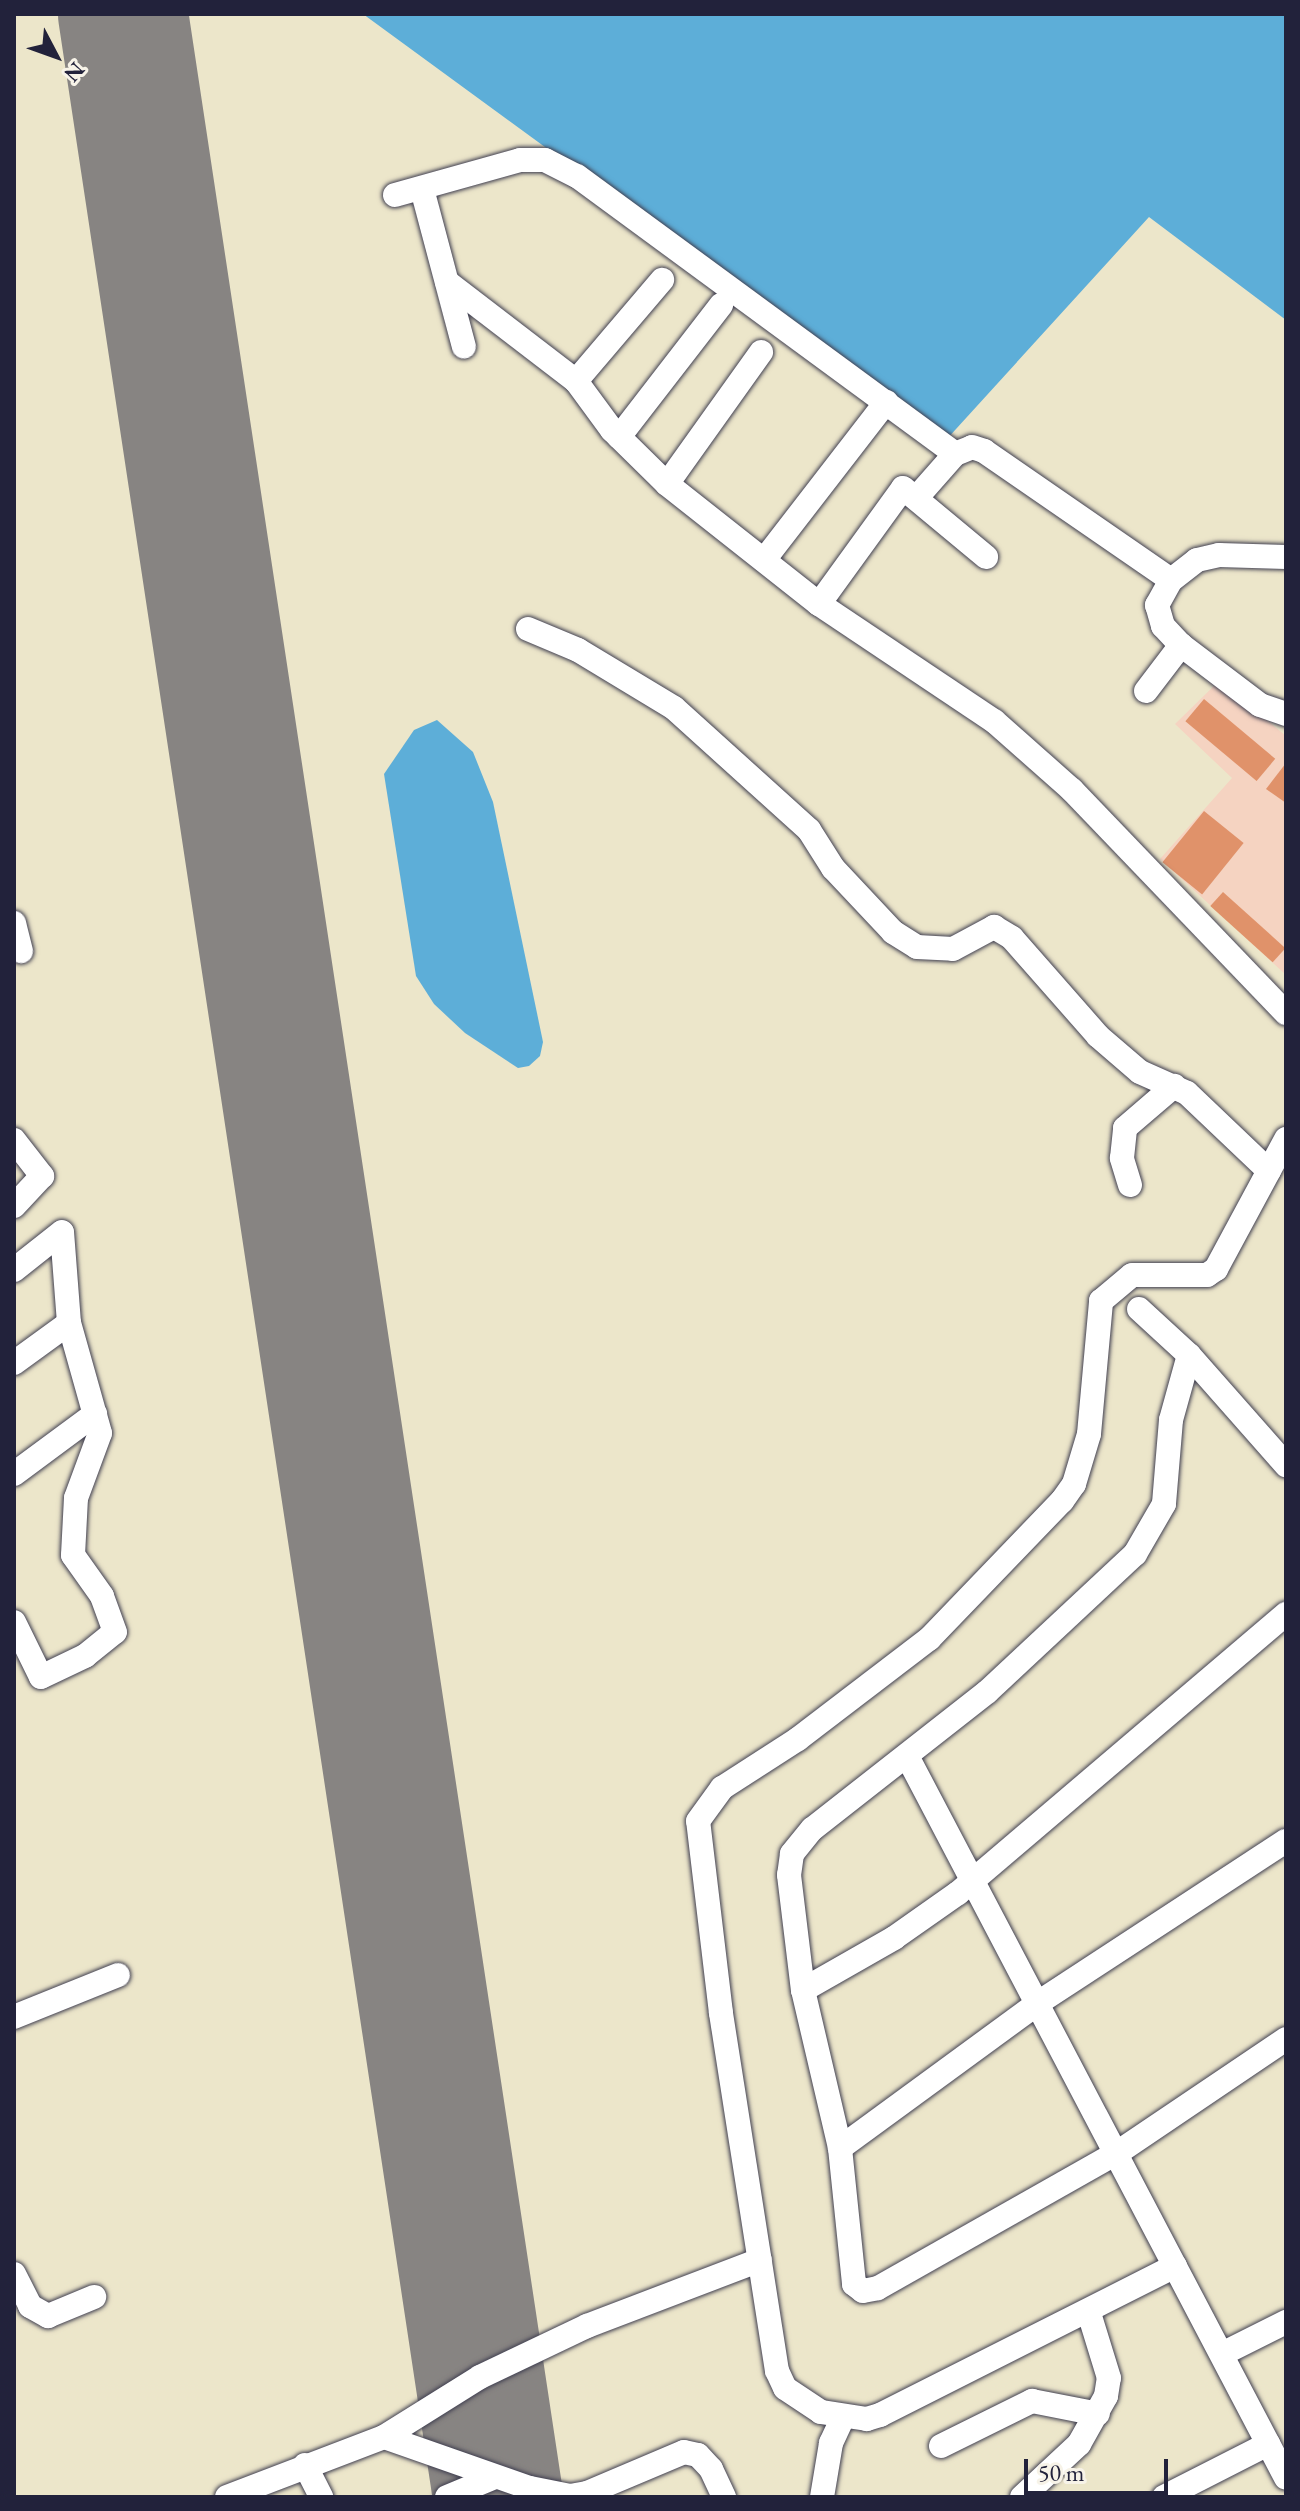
<!DOCTYPE html>
<html>
<head>
<meta charset="utf-8">
<style>
  body { margin:0 }
  #map { position:relative; width:1300px; height:2511px; overflow:hidden; background:#ece6ca; font-family:"EB Garamond",serif }
  div>[style] { position:absolute }
  .built>* { inset:0; background:#f5d3c1 }
  .water>* { inset:0; background:#5daed8 }
  .taxiway>* { height:52px; margin:-26px; padding:0 26px; transform-origin:26px; border-radius:26px; background:#878482 }
  .runway>* { height:130px; margin:-65px; padding:0 65px; transform-origin:65px; border-radius:65px; background:#878482 }
  .building>* { inset:0; background:#e0926a; transform-origin:0 0 }
  .roads { filter:drop-shadow(0 0 2px #403f50) drop-shadow(0 0 2px #403f50) }
  .minor>* { height:24px; margin:-12px; padding:0 12px; transform-origin:12px; border-radius:12px; background:#fff }
  span { translate:-50% -50%; white-space:nowrap; text-align:center; line-height:1.15; -webkit-text-stroke:8px #f7f3e8; paint-order:stroke }
  .frame { position:absolute; inset:0; border:16px solid #22223b; pointer-events:none }
  .north { position:absolute; left:16px; top:16px; width:80px; height:80px; -webkit-text-stroke:6px #f7f3e8; paint-order:stroke; rotate:131deg; font-size:22px; font-weight:700; line-height:32px; text-align:center; color:#22223b }
  .north::after { content:''; display:block; margin:auto; width:28px; height:36px; background:#22223b; clip-path:polygon(50% 0,100% 100%,50% 72%,0 100%) }
  .scale { position:absolute; left:1024px; top:2459px; width:144px; height:36px; box-sizing:border-box; border:4px solid #22223b; border-top:0; padding-left:10px; font-size:24px; line-height:28px; white-space:nowrap; color:#22223b; -webkit-text-stroke:6px #f7f3e8; paint-order:stroke }
</style>
</head>
<body>
<div id="map">
  <div class="built">
    <i style="clip-path:polygon(1219px 681px,1286px 736px,1286px 975px,1160px 859px,1232px 778px,1175px 724px)"></i>
  </div>
  <div class="water">
    <i style="clip-path:polygon(363px 14px,1286px 14px,1286px 320px,1149px 217px,946px 440px)"></i>
    <i style="clip-path:polygon(437px 720px,473px 752px,493px 802px,543px 1042px,540px 1056px,529px 1066px,518px 1068px,465px 1033px,434px 1004px,416px 976px,384px 774px,414px 730px)"></i>
  </div>
  <div class="taxiway">
    <i style="left:221px;top:664px;width:28px;rotate:19deg"></i>
    <i style="left:247px;top:673px;width:19px;rotate:65deg"></i>
    <i style="left:255px;top:690px;width:65px;rotate:108.7deg"></i>
    <i style="left:234px;top:752px;width:69px;rotate:-122.5deg"></i>
    <i style="left:197px;top:694px;width:16px;rotate:-76deg"></i>
    <i style="left:201px;top:678px;width:24px;rotate:-35deg"></i>
  </div>
  <div class="runway">
    <i style="left:123px;top:14px;width:2511px;rotate:81.41deg"></i>
  </div>
  <div class="building">
    <i style="left:1204px;top:699px;width:93px;height:29px;rotate:40deg"></i>
    <i style="clip-path:polygon(1286px 763px,1286px 803px,1266px 789px)"></i>
    <i style="left:1204px;top:811px;width:51px;height:66px;rotate:39deg"></i>
    <i style="left:1223px;top:892px;width:84px;height:19px;rotate:42deg"></i>
  </div>
  <div class="roads">
    <div class="minor">
      <i style="left:422px;top:189px;width:163px;rotate:75.1deg"></i>
      <i style="left:395px;top:195px;width:130px;rotate:-15.6deg"></i>
      <i style="left:520px;top:160px;width:25px"></i>
      <i style="left:545px;top:160px;width:36px;rotate:27deg"></i>
      <i style="left:577px;top:176px;width:469px;rotate:36.3deg"></i>
      <i style="left:447px;top:282px;width:163px;rotate:37.5deg"></i>
      <i style="left:576px;top:381px;width:61px;rotate:53.7deg"></i>
      <i style="left:612px;top:430px;width:77px;rotate:44.5deg"></i>
      <i style="left:667px;top:484px;width:194px;rotate:38.3deg"></i>
      <i style="left:819px;top:604px;width:211px;rotate:33.8deg"></i>
      <i style="left:994px;top:721px;width:104px;rotate:41.5deg"></i>
      <i style="left:1072px;top:790px;width:309px;rotate:46.2deg"></i>
      <i style="left:576px;top:381px;width:133px;rotate:-49.6deg"></i>
      <i style="left:619px;top:437px;width:167px;rotate:-52.3deg"></i>
      <i style="left:667px;top:484px;width:162px;rotate:-54.5deg"></i>
      <i style="left:918px;top:496px;width:56px;rotate:-48.6deg"></i>
      <i style="left:955px;top:454px;width:18px;rotate:-22deg"></i>
      <i style="left:972px;top:447px;width:13px;rotate:18deg"></i>
      <i style="left:984px;top:451px;width:227px;rotate:34.6deg"></i>
      <i style="left:1286px;top:557px;width:67px;rotate:-178.3deg"></i>
      <i style="left:1219px;top:555px;width:23px;rotate:167deg"></i>
      <i style="left:1197px;top:560px;width:33px;rotate:142deg"></i>
      <i style="left:1171px;top:580px;width:29px;rotate:119deg"></i>
      <i style="left:1157px;top:605px;width:22px;rotate:74deg"></i>
      <i style="left:1163px;top:626px;width:26px;rotate:47deg"></i>
      <i style="left:1181px;top:645px;width:99px;rotate:37.2deg"></i>
      <i style="left:1260px;top:705px;width:28px;rotate:19deg"></i>
      <i style="left:764px;top:560px;width:200px;rotate:-52.3deg"></i>
      <i style="left:819px;top:604px;width:143px;rotate:-54.1deg"></i>
      <i style="left:903px;top:488px;width:108px;rotate:39.7deg"></i>
      <i style="left:528px;top:629px;width:54px;rotate:22.8deg"></i>
      <i style="left:578px;top:650px;width:112px;rotate:31.1deg"></i>
      <i style="left:674px;top:708px;width:182px;rotate:42.1deg"></i>
      <i style="left:809px;top:830px;width:45px;rotate:57.7deg"></i>
      <i style="left:833px;top:868px;width:88px;rotate:46.8deg"></i>
      <i style="left:893px;top:932px;width:28px;rotate:32deg"></i>
      <i style="left:917px;top:947px;width:36px;rotate:3deg"></i>
      <i style="left:953px;top:949px;width:47px;rotate:-28.2deg"></i>
      <i style="left:994px;top:927px;width:21px;rotate:31deg"></i>
      <i style="left:1012px;top:938px;width:130px;rotate:48.7deg"></i>
      <i style="left:1098px;top:1036px;width:55px;rotate:40.6deg"></i>
      <i style="left:1140px;top:1072px;width:51px;rotate:24.1deg"></i>
      <i style="left:1187px;top:1093px;width:113px;rotate:43.6deg"></i>
      <i style="left:1146px;top:691px;width:58px;rotate:-52.7deg"></i>
      <i style="left:14px;top:923px;width:29px;rotate:76deg"></i>
      <i style="left:14px;top:1140px;width:46px;rotate:52.1deg"></i>
      <i style="left:42px;top:1176px;width:41px;rotate:133deg"></i>
      <i style="left:1130px;top:1185px;width:28px;rotate:-107deg"></i>
      <i style="left:1122px;top:1158px;width:30px;rotate:-84deg"></i>
      <i style="left:1125px;top:1128px;width:65px;rotate:-40.6deg"></i>
      <i style="left:14px;top:1270px;width:61px;rotate:-38.4deg"></i>
      <i style="left:1139px;top:1309px;width:68px;rotate:42.6deg"></i>
      <i style="left:1189px;top:1355px;width:147px;rotate:48.6deg"></i>
      <i style="left:1189px;top:1355px;width:67px;rotate:105.5deg"></i>
      <i style="left:1171px;top:1420px;width:84px;rotate:94.8deg"></i>
      <i style="left:1164px;top:1504px;width:58px;rotate:120.1deg"></i>
      <i style="left:1135px;top:1554px;width:202px;rotate:137deg"></i>
      <i style="left:987px;top:1692px;width:222px;rotate:141.9deg"></i>
      <i style="left:812px;top:1829px;width:32px;rotate:129deg"></i>
      <i style="left:792px;top:1854px;width:21px;rotate:98deg"></i>
      <i style="left:789px;top:1875px;width:116px;rotate:83.1deg"></i>
      <i style="left:803px;top:1990px;width:162px;rotate:76.8deg"></i>
      <i style="left:840px;top:2148px;width:137px;rotate:84.1deg"></i>
      <i style="left:854px;top:2284px;width:11px;rotate:38deg"></i>
      <i style="left:863px;top:2291px;width:15px;rotate:-11deg"></i>
      <i style="left:878px;top:2288px;width:274px;rotate:-29.5deg"></i>
      <i style="left:1117px;top:2153px;width:204px;rotate:-34deg"></i>
      <i style="left:14px;top:1363px;width:68px;rotate:-36deg"></i>
      <i style="left:14px;top:1474px;width:101px;rotate:-36.5deg"></i>
      <i style="left:14px;top:1622px;width:61px;rotate:63.9deg"></i>
      <i style="left:41px;top:1677px;width:49px;rotate:-25.5deg"></i>
      <i style="left:85px;top:1656px;width:38px;rotate:-39deg"></i>
      <i style="left:115px;top:1632px;width:38px;rotate:-110deg"></i>
      <i style="left:102px;top:1596px;width:50px;rotate:-125.3deg"></i>
      <i style="left:73px;top:1555px;width:57px;rotate:-87deg"></i>
      <i style="left:76px;top:1498px;width:69px;rotate:-69.7deg"></i>
      <i style="left:100px;top:1433px;width:114px;rotate:-105.7deg"></i>
      <i style="left:69px;top:1323px;width:91px;rotate:-94.4deg"></i>
      <i style="left:907px;top:1756px;width:815px;rotate:62.3deg"></i>
      <i style="left:803px;top:1990px;width:105px;rotate:-29.7deg"></i>
      <i style="left:894px;top:1938px;width:78px;rotate:-35.1deg"></i>
      <i style="left:958px;top:1893px;width:431px;rotate:-40.4deg"></i>
      <i style="left:14px;top:2017px;width:112px;rotate:-22deg"></i>
      <i style="left:840px;top:2148px;width:245px;rotate:-36.2deg"></i>
      <i style="left:1038px;top:2003px;width:296px;rotate:-33.2deg"></i>
      <i style="left:1175px;top:2266px;width:330px;rotate:153.2deg"></i>
      <i style="left:880px;top:2415px;width:14px;rotate:163deg"></i>
      <i style="left:867px;top:2419px;width:47px;rotate:-171.3deg"></i>
      <i style="left:821px;top:2412px;width:43px;rotate:-146.3deg"></i>
      <i style="left:785px;top:2388px;width:19px;rotate:-115deg"></i>
      <i style="left:777px;top:2371px;width:362px;rotate:-98.9deg"></i>
      <i style="left:721px;top:2013px;width:193px;rotate:-96.8deg"></i>
      <i style="left:698px;top:1821px;width:41px;rotate:-54deg"></i>
      <i style="left:722px;top:1788px;width:90px;rotate:-32.8deg"></i>
      <i style="left:798px;top:1739px;width:165px;rotate:-37.4deg"></i>
      <i style="left:929px;top:1639px;width:192px;rotate:-46.1deg"></i>
      <i style="left:1062px;top:1501px;width:21px;rotate:-55deg"></i>
      <i style="left:1074px;top:1484px;width:52px;rotate:-73.3deg"></i>
      <i style="left:1089px;top:1434px;width:134px;rotate:-84.8deg"></i>
      <i style="left:1101px;top:1301px;width:40px;rotate:-40deg"></i>
      <i style="left:1132px;top:1275px;width:75px"></i>
      <i style="left:1207px;top:1275px;width:11px;rotate:-34deg"></i>
      <i style="left:1216px;top:1269px;width:148px;rotate:-61.7deg"></i>
      <i style="left:14px;top:2274px;width:36px;rotate:63deg"></i>
      <i style="left:30px;top:2306px;width:21px;rotate:29deg"></i>
      <i style="left:48px;top:2316px;width:50px;rotate:-22.4deg"></i>
      <i style="left:1222px;top:2354px;width:72px;rotate:-26.6deg"></i>
      <i style="left:384px;top:2437px;width:155px;rotate:19.3deg"></i>
      <i style="left:530px;top:2488px;width:41px;rotate:11.3deg"></i>
      <i style="left:570px;top:2496px;width:17px;rotate:-10deg"></i>
      <i style="left:587px;top:2493px;width:105px;rotate:-22.9deg"></i>
      <i style="left:684px;top:2452px;width:14px;rotate:12deg"></i>
      <i style="left:698px;top:2455px;width:19px;rotate:47deg"></i>
      <i style="left:711px;top:2469px;width:31px;rotate:65deg"></i>
      <i style="left:941px;top:2446px;width:102px;rotate:-26.3deg"></i>
      <i style="left:1032px;top:2401px;width:67px;rotate:11.1deg"></i>
      <i style="left:305px;top:2465px;width:36px;rotate:63deg"></i>
      <i style="left:227px;top:2497px;width:168px;rotate:-20.9deg"></i>
      <i style="left:384px;top:2437px;width:113px;rotate:-32deg"></i>
      <i style="left:480px;top:2377px;width:119px;rotate:-25.5deg"></i>
      <i style="left:587px;top:2326px;width:185px;rotate:-20.9deg"></i>
      <i style="left:447px;top:2497px;width:52px;rotate:-22.6deg"></i>
      <i style="left:822px;top:2497px;width:55px;rotate:-80.5deg"></i>
      <i style="left:831px;top:2443px;width:29px;rotate:-65deg"></i>
      <i style="left:1022px;top:2497px;width:78px;rotate:-42.9deg"></i>
      <i style="left:1079px;top:2444px;width:55px;rotate:-60.6deg"></i>
      <i style="left:1106px;top:2396px;width:18px;rotate:-81deg"></i>
      <i style="left:1109px;top:2378px;width:68px;rotate:-107.1deg"></i>
      <i style="left:1164px;top:2497px;width:117px;rotate:-27deg"></i>
    </div>
  </div>
  <div class="frame"></div>
  <div class="north">N</div>
  <div class="scale">50 m</div>
</div>
</body>
</html>
